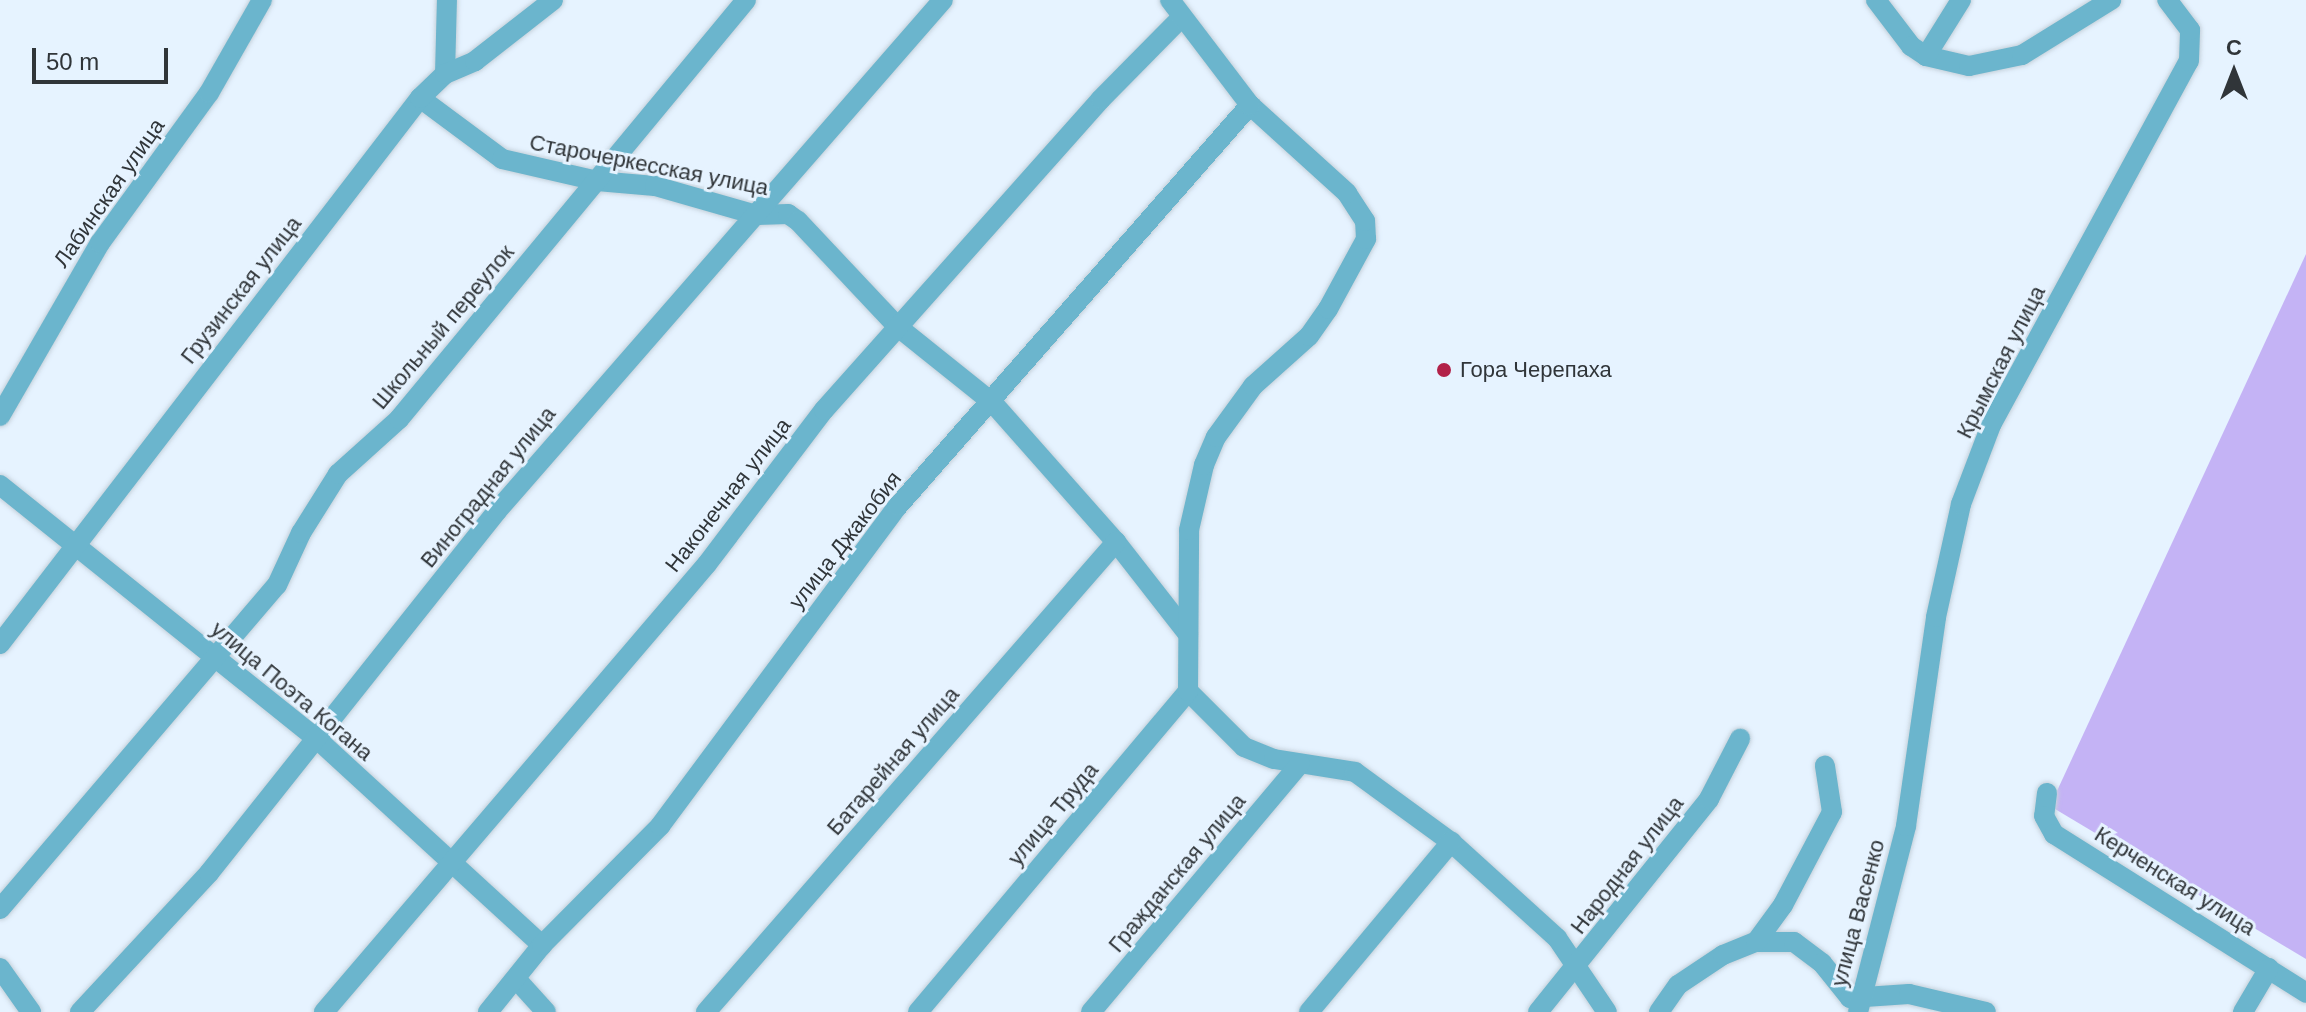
<!DOCTYPE html>
<html>
<head>
<meta charset="utf-8">
<style>
  body { margin:0 }
  #map { position:relative; width:2306px; height:1012px; overflow:hidden; background:#e6f3ff; font-family:Arial,sans-serif }
  div>[style] { position:absolute }
  .green>* { inset:0; background:#c4b3f5 }
  .roads { filter:drop-shadow(0 0 2px #c5d1db) drop-shadow(0 0 2px #c5d1db) }
  .minor>* { height:20px; margin:-10px; padding:0 10px; transform-origin:10px; border-radius:10px; background:#6bb5cd }
  .dots>* { width:22px; height:22px; translate:-50% -50%; box-sizing:border-box; border:4px solid #e6f3ff; border-radius:50% }
  span { translate:-50% -50%; white-space:nowrap; text-align:center; line-height:1.15; -webkit-text-stroke:6px #e6f3ff; paint-order:stroke }
  .street-label { font-size:22px; color:#303539 }
  .poi-label { font-size:22px; color:#303539 }
  .left { translate:0 -50%; text-align:left }
  .north { position:absolute; left:2194px; top:32px; width:80px; height:80px; -webkit-text-stroke:6px #e6f3ff; paint-order:stroke; rotate:0deg; font-size:22px; font-weight:700; line-height:32px; text-align:center; color:#303539 }
  .north::after { content:''; display:block; margin:auto; width:28px; height:36px; background:#303539; clip-path:polygon(50% 0,100% 100%,50% 72%,0 100%) }
  .scale { position:absolute; left:32px; top:48px; width:136px; height:36px; box-sizing:border-box; border:4px solid #303539; border-top:0; padding-left:10px; font-size:24px; line-height:28px; white-space:nowrap; color:#303539; -webkit-text-stroke:6px #e6f3ff; paint-order:stroke }
</style>
</head>
<body>
<div id="map">
  <div class="green">
    <i style="clip-path:polygon(2306px 254px,2306px 959px,2050px 806px)"></i>
  </div>
  <div class="roads">
    <div class="minor">
      <i style="left:1876px;top:0;width:58px;rotate:52.7deg"></i>
      <i style="left:1911px;top:46px;width:18px;rotate:34deg"></i>
      <i style="left:1926px;top:56px;width:44px;rotate:13.1deg"></i>
      <i style="left:1969px;top:66px;width:54px;rotate:-11.7deg"></i>
      <i style="left:2022px;top:55px;width:105px;rotate:-31.7deg"></i>
      <i style="left:1926px;top:56px;width:66px;rotate:-58deg"></i>
      <i style="left:445px;top:74px;width:74px;rotate:-88.5deg"></i>
      <i style="left:420px;top:98px;width:102px;rotate:36.6deg"></i>
      <i style="left:502px;top:159px;width:98px;rotate:13deg"></i>
      <i style="left:597px;top:181px;width:58px;rotate:4.9deg"></i>
      <i style="left:655px;top:186px;width:106px;rotate:15.9deg"></i>
      <i style="left:757px;top:215px;width:31px;rotate:-2deg"></i>
      <i style="left:788px;top:214px;width:12px;rotate:35deg"></i>
      <i style="left:798px;top:221px;width:146px;rotate:46.7deg"></i>
      <i style="left:898px;top:327px;width:122px;rotate:38.7deg"></i>
      <i style="left:993px;top:403px;width:186px;rotate:48.5deg"></i>
      <i style="left:1116px;top:542px;width:117px;rotate:52deg"></i>
      <i style="left:0;top:416px;width:200px;rotate:-60deg"></i>
      <i style="left:100px;top:243px;width:185px;rotate:-54deg"></i>
      <i style="left:209px;top:93px;width:107px;rotate:-60.3deg"></i>
      <i style="left:0;top:485px;width:408px;rotate:38.7deg"></i>
      <i style="left:318px;top:740px;width:304px;rotate:42.5deg"></i>
      <i style="left:0;top:644px;width:689px;rotate:-52.43deg"></i>
      <i style="left:420px;top:98px;width:35px;rotate:-44deg"></i>
      <i style="left:445px;top:74px;width:33px;rotate:-23deg"></i>
      <i style="left:475px;top:61px;width:99px;rotate:-38deg"></i>
      <i style="left:1188px;top:691px;width:79px;rotate:45deg"></i>
      <i style="left:1244px;top:747px;width:32px;rotate:22deg"></i>
      <i style="left:1274px;top:759px;width:82px;rotate:9.1deg"></i>
      <i style="left:1355px;top:772px;width:119px;rotate:36.1deg"></i>
      <i style="left:1451px;top:842px;width:143px;rotate:42.2deg"></i>
      <i style="left:1557px;top:938px;width:89px;rotate:56deg"></i>
      <i style="left:2047px;top:793px;width:23px;rotate:97deg"></i>
      <i style="left:2044px;top:816px;width:21px;rotate:61deg"></i>
      <i style="left:2054px;top:834px;width:298px;rotate:32.2deg"></i>
      <i style="left:0;top:909px;width:426px;rotate:-49.5deg"></i>
      <i style="left:277px;top:585px;width:57px;rotate:-65.2deg"></i>
      <i style="left:301px;top:533px;width:70px;rotate:-57.9deg"></i>
      <i style="left:338px;top:474px;width:82px;rotate:-42deg"></i>
      <i style="left:399px;top:419px;width:544px;rotate:-50.37deg"></i>
      <i style="left:1756px;top:942px;width:38px"></i>
      <i style="left:1794px;top:942px;width:35px;rotate:37deg"></i>
      <i style="left:1822px;top:963px;width:45px;rotate:51.3deg"></i>
      <i style="left:1850px;top:998px;width:59px;rotate:-3.9deg"></i>
      <i style="left:1909px;top:994px;width:79px;rotate:13.2deg"></i>
      <i style="left:0;top:968px;width:54px;rotate:54.8deg"></i>
      <i style="left:517px;top:980px;width:43px;rotate:47.8deg"></i>
      <i style="left:80px;top:1012px;width:190px;rotate:-47.1deg"></i>
      <i style="left:209px;top:873px;width:463px;rotate:-51.5deg"></i>
      <i style="left:497px;top:511px;width:678px;rotate:-48.89deg"></i>
      <i style="left:324px;top:1012px;width:589px;rotate:-49.47deg"></i>
      <i style="left:707px;top:564px;width:193px;rotate:-52.8deg"></i>
      <i style="left:824px;top:410px;width:416px;rotate:-48.3deg"></i>
      <i style="left:1101px;top:99px;width:114px;rotate:-45.4deg"></i>
      <i style="left:488px;top:1012px;width:86px;rotate:-51.1deg"></i>
      <i style="left:542px;top:945px;width:168px;rotate:-45.2deg"></i>
      <i style="left:660px;top:826px;width:399px;rotate:-53.4deg"></i>
      <i style="left:898px;top:506px;width:534px;rotate:-48.72deg"></i>
      <i style="left:706px;top:1012px;width:624px;rotate:-48.9deg"></i>
      <i style="left:918px;top:1012px;width:419px;rotate:-49.9deg"></i>
      <i style="left:1188px;top:691px;width:161px;rotate:-89.6deg"></i>
      <i style="left:1189px;top:530px;width:67px;rotate:-77deg"></i>
      <i style="left:1204px;top:465px;width:30px;rotate:-67deg"></i>
      <i style="left:1216px;top:437px;width:63px;rotate:-54deg"></i>
      <i style="left:1253px;top:386px;width:75px;rotate:-41.8deg"></i>
      <i style="left:1309px;top:336px;width:33px;rotate:-55deg"></i>
      <i style="left:1328px;top:309px;width:80px;rotate:-61.5deg"></i>
      <i style="left:1366px;top:239px;width:18px;rotate:-93deg"></i>
      <i style="left:1365px;top:221px;width:33px;rotate:-123deg"></i>
      <i style="left:1347px;top:193px;width:131px;rotate:-137.8deg"></i>
      <i style="left:1250px;top:105px;width:132px;rotate:-127.3deg"></i>
      <i style="left:1091px;top:1012px;width:324px;rotate:-49.9deg"></i>
      <i style="left:1309px;top:1012px;width:222px;rotate:-50.1deg"></i>
      <i style="left:1538px;top:1012px;width:273px;rotate:-51.2deg"></i>
      <i style="left:1709px;top:799px;width:68px;rotate:-62.7deg"></i>
      <i style="left:1659px;top:1012px;width:33px;rotate:-55deg"></i>
      <i style="left:1678px;top:985px;width:54px;rotate:-33.7deg"></i>
      <i style="left:1723px;top:955px;width:35px;rotate:-22deg"></i>
      <i style="left:1756px;top:942px;width:46px;rotate:-53.9deg"></i>
      <i style="left:1783px;top:905px;width:105px;rotate:-62.2deg"></i>
      <i style="left:1832px;top:812px;width:47px;rotate:-98.7deg"></i>
      <i style="left:1858px;top:1012px;width:192px;rotate:-75.5deg"></i>
      <i style="left:1906px;top:826px;width:211px;rotate:-81.8deg"></i>
      <i style="left:1936px;top:617px;width:116px;rotate:-77.5deg"></i>
      <i style="left:1961px;top:504px;width:85px;rotate:-69.2deg"></i>
      <i style="left:1991px;top:425px;width:414px;rotate:-61.5deg"></i>
      <i style="left:2189px;top:61px;width:31px;rotate:-88deg"></i>
      <i style="left:2190px;top:30px;width:38px;rotate:-127deg"></i>
      <i style="left:2243px;top:1012px;width:51px;rotate:-59.4deg"></i>
    </div>
  </div>
  <div class="dots">
    <i style="left:1444px;top:370px;background:#b22149"></i>
  </div>
  <div class="street-label">
    <span style="left:649px;top:165px;rotate:11deg">Старочеркесская улица</span>
    <span style="left:109px;top:193px;rotate:-55deg">Лабинская улица</span>
    <span style="left:241px;top:290px;rotate:-52deg">Грузинская улица</span>
    <span style="left:443px;top:327px;rotate:-50deg">Школьный переулок</span>
    <span style="left:2001px;top:362px;rotate:-63deg">Крымская улица</span>
    <span style="left:488px;top:487px;rotate:-51deg">Виноградная улица</span>
    <span style="left:728px;top:495px;rotate:-52deg">Наконечная улица</span>
    <span style="left:845px;top:540px;rotate:-52deg">улица Джакобия</span>
    <span style="left:292px;top:691px;rotate:40deg">улица Поэта Когана</span>
    <span style="left:893px;top:761px;rotate:-49deg">Батарейная улица</span>
    <span style="left:1053px;top:814px;rotate:-50deg">улица Труда</span>
    <span style="left:1627px;top:865px;rotate:-52deg">Народная улица</span>
    <span style="left:1177px;top:873px;rotate:-50deg">Гражданская улица</span>
    <span style="left:2175px;top:881px;rotate:32deg">Керченская улица</span>
    <span style="left:1858px;top:913px;rotate:-75deg">улица Васенко</span>
  </div>
  <div class="poi-label">
    <span class="left" style="left:1460px;top:370px">Гора Черепаха</span>
  </div>
  <div class="north">С</div>
  <div class="scale">50 m</div>
</div>
</body>
</html>
